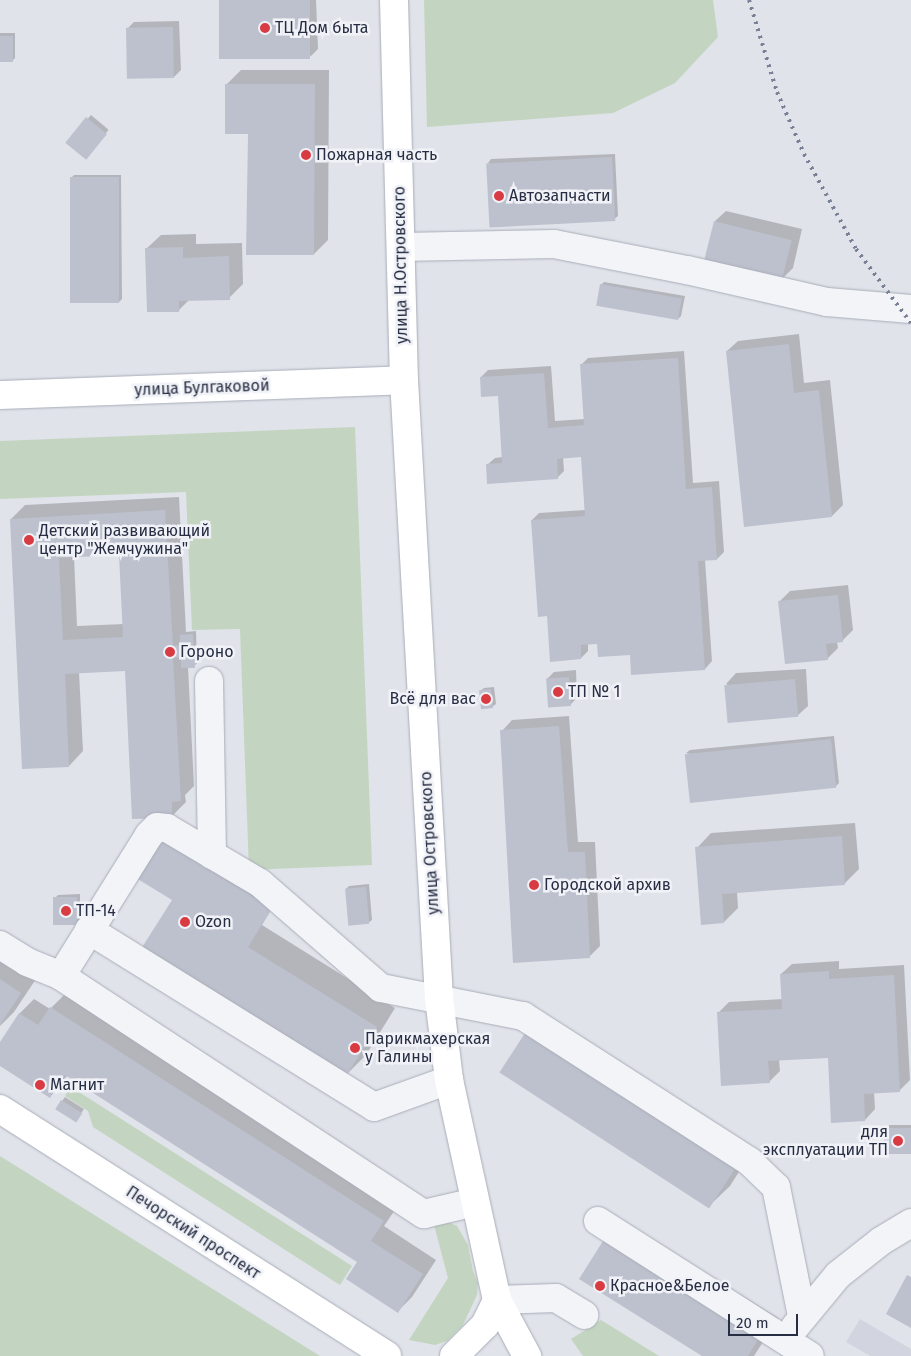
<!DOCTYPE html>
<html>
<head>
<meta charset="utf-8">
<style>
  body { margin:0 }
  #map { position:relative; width:911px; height:1356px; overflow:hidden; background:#e0e3ea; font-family:"Fira Sans",sans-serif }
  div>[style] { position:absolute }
  .built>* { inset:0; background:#d2d5df }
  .green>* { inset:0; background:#c3d5c0 }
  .shadow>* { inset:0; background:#0003; transform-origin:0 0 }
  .building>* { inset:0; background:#bdc1cd; transform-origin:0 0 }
  .roads { filter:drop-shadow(0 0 1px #a8adb8) drop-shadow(0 0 1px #a8adb8) }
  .minor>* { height:28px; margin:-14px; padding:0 14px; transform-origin:14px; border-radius:14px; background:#f3f4f8 }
  .major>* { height:28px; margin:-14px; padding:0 14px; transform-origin:14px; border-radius:14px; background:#fff }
  .rail>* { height:4px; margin-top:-2px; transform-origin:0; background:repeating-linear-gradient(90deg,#788095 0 2.5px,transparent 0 7.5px) }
  .dots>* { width:14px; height:14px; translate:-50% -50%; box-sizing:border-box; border:2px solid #f0f2f7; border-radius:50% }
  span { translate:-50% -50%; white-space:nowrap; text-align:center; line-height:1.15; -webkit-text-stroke:5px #f0f2f7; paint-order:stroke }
  .poi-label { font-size:16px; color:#272e43 }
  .left { translate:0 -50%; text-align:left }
  .right { translate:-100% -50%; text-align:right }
  .street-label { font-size:16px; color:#272e43 }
  .scale { position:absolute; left:728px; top:1314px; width:70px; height:22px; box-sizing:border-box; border:2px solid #272e43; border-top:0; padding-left:6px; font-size:15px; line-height:18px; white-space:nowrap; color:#272e43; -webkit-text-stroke:4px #f0f2f7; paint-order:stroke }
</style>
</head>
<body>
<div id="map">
  <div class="built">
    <i style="clip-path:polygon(860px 1319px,911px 1349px,911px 1356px,870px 1356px,846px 1342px)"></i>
  </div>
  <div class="green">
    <i style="clip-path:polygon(424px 0,713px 0,718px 37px,675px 83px,613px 113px,427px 127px)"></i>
    <i style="clip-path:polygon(355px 427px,372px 865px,249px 870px,240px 629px,192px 630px,186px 492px,0 499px,0 441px)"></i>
    <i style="clip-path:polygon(71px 1087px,352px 1266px,340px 1285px,93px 1127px,88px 1111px,65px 1096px)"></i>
    <i style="clip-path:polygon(0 1156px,320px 1356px,0 1356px)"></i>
    <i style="clip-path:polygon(433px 1221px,448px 1222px,457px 1226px,468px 1245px,473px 1271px,478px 1283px,477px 1295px,463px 1325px,447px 1341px,435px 1345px,409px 1340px,448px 1278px)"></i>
    <i style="clip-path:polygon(601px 1320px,659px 1356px,583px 1356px,571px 1339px)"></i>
  </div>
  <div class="shadow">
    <i style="clip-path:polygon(221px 0,316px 0,318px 49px,311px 56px)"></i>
    <i style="clip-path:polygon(179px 21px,181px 70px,174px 77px,127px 29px,134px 22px)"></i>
    <i style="clip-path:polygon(0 33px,15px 33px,15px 58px,12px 61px,0 61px)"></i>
    <i style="clip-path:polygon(241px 70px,329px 70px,328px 240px,314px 254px,249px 133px,227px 84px)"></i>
    <i style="left:91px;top:115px;width:23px;height:37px;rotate:40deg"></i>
    <i style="clip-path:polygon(615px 154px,618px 216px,614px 219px,488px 163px,491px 159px)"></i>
    <i style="clip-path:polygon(74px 175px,121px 175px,122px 299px,119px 302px,71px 178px)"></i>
    <i style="clip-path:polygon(726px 211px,802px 229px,793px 268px,782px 279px,715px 221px)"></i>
    <i style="clip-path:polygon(196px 234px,196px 244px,242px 243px,243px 284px,229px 298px,190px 299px,179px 310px,146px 249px,161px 235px)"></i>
    <i style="clip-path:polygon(604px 282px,685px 296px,681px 316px,678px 319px,601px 285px)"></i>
    <i style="clip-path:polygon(799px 334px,804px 383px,830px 380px,843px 505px,832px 516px,727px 351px,738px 341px)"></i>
    <i style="clip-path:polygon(684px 351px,693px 483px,719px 481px,724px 552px,717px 559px,705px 560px,712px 661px,705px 669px,631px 654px,598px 642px,588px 643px,588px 651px,581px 658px,532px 520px,539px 513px,585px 510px,582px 456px,563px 457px,564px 471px,557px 478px,487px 465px,495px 458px,503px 457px,499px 395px,481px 377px,488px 370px,551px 366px,555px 421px,585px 419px,581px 365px,588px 358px)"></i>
    <i style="clip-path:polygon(evenodd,179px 497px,186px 632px,196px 631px,197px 663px,194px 666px,188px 667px,194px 786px,185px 795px,186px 802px,172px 816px,126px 669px,79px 672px,83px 751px,69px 766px,11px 519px,25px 505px,179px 497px,120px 553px,124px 624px,77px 626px,74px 556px,120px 553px)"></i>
    <i style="clip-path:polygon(848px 585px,853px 630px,842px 641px,837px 642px,838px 648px,827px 659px,779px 602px,790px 591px)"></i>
    <i style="clip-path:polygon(806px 669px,808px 706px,797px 716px,726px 684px,736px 673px)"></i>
    <i style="clip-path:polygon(576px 670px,577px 698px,570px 705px,547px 679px,554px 672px)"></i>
    <i style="clip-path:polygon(494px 687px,496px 704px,492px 707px,480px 691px,484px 688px)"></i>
    <i style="clip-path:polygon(569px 716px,578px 842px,595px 842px,600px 946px,590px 956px,502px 731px,512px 720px)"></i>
    <i style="clip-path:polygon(834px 736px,839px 783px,835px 787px,686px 753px,690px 750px)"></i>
    <i style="clip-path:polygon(855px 823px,859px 869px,845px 883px,737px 891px,738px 908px,724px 922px,697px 848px,711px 833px)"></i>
    <i style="clip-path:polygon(161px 840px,274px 905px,262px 925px,395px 1008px,366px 1055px,346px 1075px)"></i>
    <i style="clip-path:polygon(369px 884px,372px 920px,368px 923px,346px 889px,349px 886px)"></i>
    <i style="clip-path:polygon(80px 894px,80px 920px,77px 923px,55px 898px,58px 895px)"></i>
    <i style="clip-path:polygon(0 948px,40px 973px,14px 1012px,0 1026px)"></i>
    <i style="clip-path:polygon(839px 961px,839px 969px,904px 965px,910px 1080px,899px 1091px,874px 1092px,875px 1109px,865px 1120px,829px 1056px,779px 1059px,780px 1071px,769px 1082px,718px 1013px,729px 1002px,783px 999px,781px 974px,792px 964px)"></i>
    <i style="clip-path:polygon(65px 994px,397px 1207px,384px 1226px,436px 1260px,412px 1297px,398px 1311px,359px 1262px,68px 1075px,49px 1096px,0 1065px,0 1045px,20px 1013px,34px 999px,50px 1009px)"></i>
    <i style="clip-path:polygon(545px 1014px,754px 1148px,730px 1186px,710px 1205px)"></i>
    <i style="clip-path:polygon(65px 1097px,84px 1109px,78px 1118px,56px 1109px)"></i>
    <i style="clip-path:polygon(889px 1125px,911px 1125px,911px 1153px,886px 1129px)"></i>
    <i style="clip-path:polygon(623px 1223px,778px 1318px,754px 1356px,705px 1356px,604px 1242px)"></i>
  </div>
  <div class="building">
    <i style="left:219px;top:0;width:91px;height:59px"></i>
    <i style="left:173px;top:27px;width:51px;height:47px;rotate:89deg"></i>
    <i style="left:0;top:36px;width:13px;height:26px"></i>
    <i style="clip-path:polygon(225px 84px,315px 84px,314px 255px,246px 255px,248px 134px,225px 134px)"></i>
    <i style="left:86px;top:117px;width:27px;height:33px;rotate:39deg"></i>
    <i style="left:612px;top:157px;width:64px;height:126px;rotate:87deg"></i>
    <i style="left:119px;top:177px;width:126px;height:49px;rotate:90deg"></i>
    <i style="left:714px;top:221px;width:80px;height:41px;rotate:14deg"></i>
    <i style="clip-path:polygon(183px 247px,183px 258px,229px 256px,230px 300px,179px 301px,179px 312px,147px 312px,145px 248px)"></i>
    <i style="left:600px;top:284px;width:83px;height:22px;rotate:10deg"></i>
    <i style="clip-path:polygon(789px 344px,794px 393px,819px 390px,832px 517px,744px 527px,726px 351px)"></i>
    <i style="clip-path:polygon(678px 358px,686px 489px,712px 487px,717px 560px,698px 561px,705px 670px,631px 675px,630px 655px,598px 657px,597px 644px,581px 645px,581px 659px,550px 662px,547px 616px,538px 617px,531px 520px,585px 516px,581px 457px,557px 459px,558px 479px,487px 484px,486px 464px,502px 463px,498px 396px,481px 397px,480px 377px,544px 373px,548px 428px,584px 425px,580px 364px)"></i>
    <i style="clip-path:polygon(evenodd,165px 510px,173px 646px,180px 645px,180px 635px,193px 634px,195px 668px,181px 668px,181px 657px,173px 658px,181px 801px,172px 802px,172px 818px,132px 819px,125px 671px,65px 674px,69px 767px,22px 769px,10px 519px,165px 510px,119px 555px,123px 637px,63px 640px,59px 558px,119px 555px)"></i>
    <i style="clip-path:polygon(838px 595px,843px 642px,826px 644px,828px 660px,785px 664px,778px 601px)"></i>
    <i style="left:569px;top:677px;width:29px;height:23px;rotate:86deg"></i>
    <i style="left:795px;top:679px;width:38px;height:71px;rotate:85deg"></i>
    <i style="left:491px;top:689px;width:19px;height:12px;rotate:84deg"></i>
    <i style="clip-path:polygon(559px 726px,568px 852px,585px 852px,590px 958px,513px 963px,500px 730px)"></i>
    <i style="left:831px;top:739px;width:49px;height:147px;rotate:84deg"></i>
    <i style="clip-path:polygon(842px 836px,845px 885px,722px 894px,724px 923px,701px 925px,695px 847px)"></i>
    <i style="clip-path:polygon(160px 839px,272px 908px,248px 947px,377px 1027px,346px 1076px,141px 949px,172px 900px,136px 878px)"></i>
    <i style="left:366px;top:887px;width:37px;height:21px;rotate:85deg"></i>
    <i style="left:53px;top:897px;width:24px;height:28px"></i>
    <i style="clip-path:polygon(829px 971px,829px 979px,894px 975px,900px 1092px,864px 1094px,865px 1121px,831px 1123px,828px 1058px,768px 1061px,770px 1083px,721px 1086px,717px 1012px,782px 1009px,780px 974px)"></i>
    <i style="clip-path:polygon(0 979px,21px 993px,0 1025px)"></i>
    <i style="clip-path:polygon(50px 1007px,384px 1221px,371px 1241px,423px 1274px,398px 1313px,346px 1279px,357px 1262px,65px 1075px,50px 1098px,0 1066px,0 1042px,19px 1013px,38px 1025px)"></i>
    <i style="left:525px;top:1033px;width:250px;height:47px;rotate:33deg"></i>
    <i style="left:61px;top:1100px;width:25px;height:11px;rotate:32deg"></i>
    <i style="left:884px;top:1128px;width:27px;height:26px"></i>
    <i style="clip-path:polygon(603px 1241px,759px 1338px,748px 1356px,702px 1356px,579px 1279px)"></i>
    <i style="clip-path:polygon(907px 1275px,911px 1277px,911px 1328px,886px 1314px)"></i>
  </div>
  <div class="roads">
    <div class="minor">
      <i style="left:401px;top:247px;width:153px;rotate:-1.1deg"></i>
      <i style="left:554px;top:244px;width:136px;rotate:11.1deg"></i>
      <i style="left:687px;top:270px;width:144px;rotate:12.9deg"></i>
      <i style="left:827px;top:302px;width:84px;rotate:4.8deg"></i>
      <i style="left:209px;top:681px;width:174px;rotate:89deg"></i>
      <i style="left:89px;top:930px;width:335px;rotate:31.8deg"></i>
      <i style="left:374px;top:1107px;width:80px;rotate:-19.8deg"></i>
      <i style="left:0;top:945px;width:32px;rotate:32deg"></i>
      <i style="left:27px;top:962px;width:37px;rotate:22deg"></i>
      <i style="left:61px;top:976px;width:434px;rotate:33.3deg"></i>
      <i style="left:424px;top:1214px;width:52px;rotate:-13.2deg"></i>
      <i style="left:61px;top:976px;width:166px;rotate:-58deg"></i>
      <i style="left:149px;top:835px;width:11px;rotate:-45deg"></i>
      <i style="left:157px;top:827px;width:10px;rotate:6deg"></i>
      <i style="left:167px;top:828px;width:108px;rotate:30.6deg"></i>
      <i style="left:260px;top:883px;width:160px;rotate:41deg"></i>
      <i style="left:381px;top:988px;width:145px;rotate:11.2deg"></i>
      <i style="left:523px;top:1016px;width:270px;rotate:32.7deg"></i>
      <i style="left:750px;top:1162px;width:36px;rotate:44deg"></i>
      <i style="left:776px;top:1187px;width:132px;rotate:78.6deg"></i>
      <i style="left:598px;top:1221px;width:251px;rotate:32.5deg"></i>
      <i style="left:497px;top:1300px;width:59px;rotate:-1.9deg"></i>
      <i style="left:556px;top:1298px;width:33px;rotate:31deg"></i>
      <i style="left:795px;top:1327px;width:67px;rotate:-50.4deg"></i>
      <i style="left:838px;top:1275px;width:55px;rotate:-38.3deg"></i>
      <i style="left:881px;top:1241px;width:35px;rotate:-31deg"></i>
    </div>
    <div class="major">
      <i style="left:394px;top:0;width:380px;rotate:88.5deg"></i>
      <i style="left:404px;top:380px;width:619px;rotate:86.76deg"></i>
      <i style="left:439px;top:998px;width:83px;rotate:83deg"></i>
      <i style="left:449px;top:1080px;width:225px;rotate:77.7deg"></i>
      <i style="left:497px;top:1300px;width:64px;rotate:61.8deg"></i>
      <i style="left:0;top:395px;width:404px;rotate:-2.1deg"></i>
      <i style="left:0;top:1109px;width:459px;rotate:32.5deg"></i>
      <i style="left:454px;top:1356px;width:44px;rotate:-45deg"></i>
      <i style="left:485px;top:1325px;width:28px;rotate:-64deg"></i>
    </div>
  </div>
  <div class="rail">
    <i style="left:749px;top:0;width:96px;rotate:73.1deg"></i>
    <i style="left:777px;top:92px;width:68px;rotate:66.5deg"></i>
    <i style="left:804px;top:154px;width:108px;rotate:61.3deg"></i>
    <i style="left:856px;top:249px;width:92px;rotate:53.4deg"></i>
  </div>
  <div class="dots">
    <i style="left:265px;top:28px;background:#d93b42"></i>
    <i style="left:306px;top:155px;background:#d93b42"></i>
    <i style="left:499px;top:196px;background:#d93b42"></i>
    <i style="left:29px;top:540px;background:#d93b42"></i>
    <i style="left:170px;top:652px;background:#d93b42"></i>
    <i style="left:558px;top:692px;background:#d93b42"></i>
    <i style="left:486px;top:699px;background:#d93b42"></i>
    <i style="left:534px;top:885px;background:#d93b42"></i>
    <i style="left:66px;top:911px;background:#d93b42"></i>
    <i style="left:185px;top:922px;background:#d93b42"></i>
    <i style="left:355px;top:1048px;background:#d93b42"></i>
    <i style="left:40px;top:1085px;background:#d93b42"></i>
    <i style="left:898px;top:1141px;background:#d93b42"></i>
    <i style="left:600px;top:1286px;background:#d93b42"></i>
  </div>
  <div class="poi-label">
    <span class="left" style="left:275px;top:28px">ТЦ Дом быта</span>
    <span class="left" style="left:316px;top:155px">Пожарная часть</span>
    <span class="left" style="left:509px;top:196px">Автозапчасти</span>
    <span class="left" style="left:39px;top:540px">Детский развивающий<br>центр "Жемчужина"</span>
    <span class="left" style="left:180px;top:652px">Гороно</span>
    <span class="left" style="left:568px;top:692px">ТП № 1</span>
    <span class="right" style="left:476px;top:699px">Всё для вас</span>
    <span class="left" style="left:544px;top:885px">Городской архив</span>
    <span class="left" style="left:76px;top:911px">ТП-14</span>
    <span class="left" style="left:195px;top:922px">Ozon</span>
    <span class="left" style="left:365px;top:1048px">Парикмахерская<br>у Галины</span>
    <span class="left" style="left:50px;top:1085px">Магнит</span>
    <span class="right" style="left:888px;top:1141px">для<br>эксплуатации ТП</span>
    <span class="left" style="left:610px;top:1286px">Красное&amp;Белое</span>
  </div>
  <div class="street-label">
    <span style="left:401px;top:265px;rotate:-91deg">улица Н.Островского</span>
    <span style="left:202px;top:388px;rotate:-2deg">улица Булгаковой</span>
    <span style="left:430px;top:843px;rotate:-93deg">улица Островского</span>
    <span style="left:193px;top:1233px;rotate:33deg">Печорский проспект</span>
  </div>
  <div class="scale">20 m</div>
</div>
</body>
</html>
